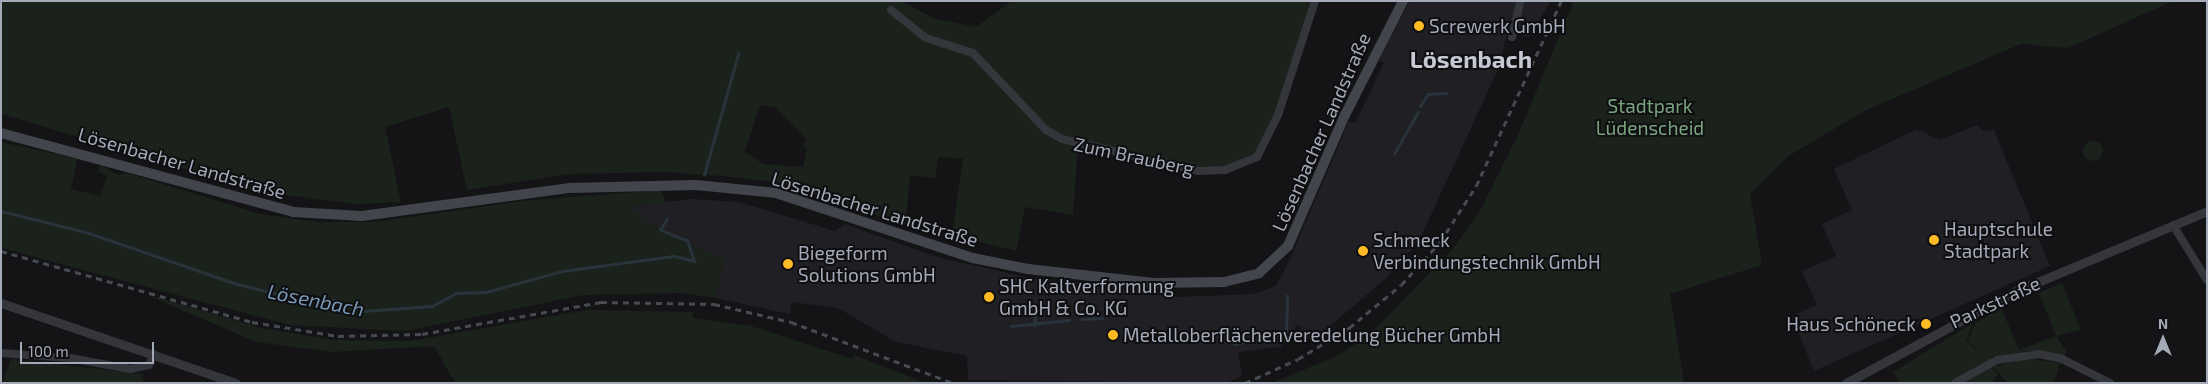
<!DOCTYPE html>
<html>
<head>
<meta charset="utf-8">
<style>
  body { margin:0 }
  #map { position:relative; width:2208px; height:384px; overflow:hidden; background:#141417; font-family:"Exo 2",sans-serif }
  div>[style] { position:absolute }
  .built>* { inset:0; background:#202024 }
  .green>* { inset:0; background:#1a221b }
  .round { border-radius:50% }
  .stream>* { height:2.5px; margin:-1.25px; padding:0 1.25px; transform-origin:1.25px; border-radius:1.25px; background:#29333c }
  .minor>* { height:8px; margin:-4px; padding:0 4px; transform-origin:4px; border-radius:4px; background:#35363c }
  .tertiary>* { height:9px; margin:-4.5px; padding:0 4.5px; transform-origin:4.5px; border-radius:4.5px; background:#35363c }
  .secondary>* { height:10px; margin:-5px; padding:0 5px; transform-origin:5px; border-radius:5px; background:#43454c }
  .rail>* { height:2.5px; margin-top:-1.25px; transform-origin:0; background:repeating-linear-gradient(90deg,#484a51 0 6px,transparent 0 11px) }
  .dots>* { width:14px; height:14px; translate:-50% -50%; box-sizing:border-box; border:2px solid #0f0f12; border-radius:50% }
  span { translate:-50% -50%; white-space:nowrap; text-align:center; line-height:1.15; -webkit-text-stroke:4px #0f0f12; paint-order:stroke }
  .poi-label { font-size:19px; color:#a5aab8 }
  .left { translate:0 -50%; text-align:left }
  .right { translate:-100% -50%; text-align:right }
  .park-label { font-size:19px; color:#7aa57e }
  .street-label { font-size:19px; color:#a5aab8 }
  .water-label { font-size:20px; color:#7898b7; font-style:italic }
  .district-label { font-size:24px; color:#c6c9d4; font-weight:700 }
  .frame { position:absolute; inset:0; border:2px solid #a5aab8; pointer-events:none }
  .north { position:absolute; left:2138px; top:314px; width:50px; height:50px; -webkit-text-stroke:4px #0f0f12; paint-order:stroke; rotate:0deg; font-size:14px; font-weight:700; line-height:20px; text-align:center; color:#a5aab8 }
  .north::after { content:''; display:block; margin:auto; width:18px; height:22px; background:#a5aab8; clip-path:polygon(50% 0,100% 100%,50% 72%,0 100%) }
  .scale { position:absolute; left:20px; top:342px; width:134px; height:22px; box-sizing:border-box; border:2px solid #a5aab8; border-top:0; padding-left:6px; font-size:15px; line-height:18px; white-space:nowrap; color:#a5aab8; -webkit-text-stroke:4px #0f0f12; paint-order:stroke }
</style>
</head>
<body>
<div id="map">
  <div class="built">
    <i style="clip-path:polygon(1410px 1px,1551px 1px,1529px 37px,1507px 33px,1500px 65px,1418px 243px,1384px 280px,1330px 326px,1308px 339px,1298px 324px,1280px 347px,1238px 352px,1242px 376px,1226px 383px,968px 380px,967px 356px,896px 342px,838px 308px,791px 302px,790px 314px,716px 298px,724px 259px,660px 230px,628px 207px,692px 199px,739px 202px,835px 231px,845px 224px,937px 257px,1033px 279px,1158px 288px,1178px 297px,1253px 294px,1276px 286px,1289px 261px,1349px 121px,1355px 123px,1384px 63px,1378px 60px)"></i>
    <i style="clip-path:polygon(1977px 125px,1983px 131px,1994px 130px,2050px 266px,1814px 371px,1792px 316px,1817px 305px,1802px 271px,1836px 256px,1822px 224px,1852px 210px,1834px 169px,1917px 129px,1939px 140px)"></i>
  </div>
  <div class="green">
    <i style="clip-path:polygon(evenodd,1px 1px,901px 1px,933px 18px,976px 27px,1012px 1px,1312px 1px,1276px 114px,1256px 155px,1224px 168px,1198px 169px,1078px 142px,1073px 215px,1025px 207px,1016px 251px,952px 235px,963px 159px,938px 157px,935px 178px,910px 175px,906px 225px,776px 182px,722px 176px,665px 172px,568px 174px,467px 190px,449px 107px,385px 127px,401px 202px,355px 204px,263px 192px,1px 114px,1px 1px,760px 105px,775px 107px,807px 139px,802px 146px,807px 148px,803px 167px,763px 164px,745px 151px,760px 105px)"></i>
    <i style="clip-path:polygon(1574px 1px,2173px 1px,2068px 48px,2021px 44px,1864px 111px,1787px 157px,1750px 194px,1762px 265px,1670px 294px,1684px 383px,1272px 383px,1339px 355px,1370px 334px,1451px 251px,1480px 211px,1518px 135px)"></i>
    <i class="round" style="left:2083px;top:141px;width:20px;height:20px"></i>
    <i style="clip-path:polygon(1px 142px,77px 159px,71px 189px,100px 196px,107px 176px,98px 172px,101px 165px,117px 175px,127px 173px,260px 214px,317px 222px,375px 222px,522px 201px,661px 190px,666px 202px,629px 207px,660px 230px,724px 259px,716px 298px,681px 293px,583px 295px,405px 331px,290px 325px,1px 248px)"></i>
    <i style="clip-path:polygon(2062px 283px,2081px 330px,2056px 336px,2067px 352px,2064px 356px,2028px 351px,1992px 357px,1987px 362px,1998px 374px,1991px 383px,1900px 383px,1893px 372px,1973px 323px,1966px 340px,1985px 359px,1968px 340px,1976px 322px,2002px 309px,2019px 350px,2056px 336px,2039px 293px)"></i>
    <i style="clip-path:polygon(145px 294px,261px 328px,334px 340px,410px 341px,586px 310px,693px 312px,693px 318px,751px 326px,852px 359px,854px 355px,926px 383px,455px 383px,434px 346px,333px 352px,256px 342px)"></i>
    <i style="clip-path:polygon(2028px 358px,2060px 363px,2054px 383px,2008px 383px,1993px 367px)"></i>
    <i style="clip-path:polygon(11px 359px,142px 374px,144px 383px,3px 383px)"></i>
  </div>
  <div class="stream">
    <i style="left:1420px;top:106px;width:14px;rotate:-56deg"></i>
    <i style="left:1428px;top:94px;width:18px;rotate:-3deg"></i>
    <i style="left:1394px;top:154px;width:48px;rotate:-60.3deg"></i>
    <i style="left:704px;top:175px;width:126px;rotate:-74.3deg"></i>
    <i style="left:1px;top:211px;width:91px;rotate:14deg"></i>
    <i style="left:89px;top:233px;width:157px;rotate:19deg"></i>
    <i style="left:237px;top:284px;width:68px;rotate:13.6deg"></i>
    <i style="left:303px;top:300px;width:33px"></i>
    <i style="left:336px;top:300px;width:29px;rotate:22deg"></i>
    <i style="left:363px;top:311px;width:69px;rotate:-4.1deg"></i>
    <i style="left:432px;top:306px;width:27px;rotate:-28deg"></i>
    <i style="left:456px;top:293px;width:30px;rotate:-2deg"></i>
    <i style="left:486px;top:292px;width:79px;rotate:-15.4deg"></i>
    <i style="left:562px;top:271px;width:114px;rotate:-7.6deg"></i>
    <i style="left:675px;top:256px;width:20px;rotate:15deg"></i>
    <i style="left:694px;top:261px;width:21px;rotate:-109deg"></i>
    <i style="left:687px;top:241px;width:29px;rotate:-158deg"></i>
    <i style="left:660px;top:230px;width:13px;rotate:-58deg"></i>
    <i style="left:1082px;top:319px;width:20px;rotate:-3deg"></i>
    <i style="left:1011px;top:326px;width:58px;rotate:-5.9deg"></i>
    <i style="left:1034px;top:326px;width:19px;rotate:-84deg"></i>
    <i style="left:1234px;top:344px;width:53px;rotate:-11.9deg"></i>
    <i style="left:1286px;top:333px;width:37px;rotate:-88deg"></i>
  </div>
  <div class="minor">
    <i style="left:891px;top:10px;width:45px;rotate:38.7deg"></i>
    <i style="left:926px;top:38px;width:49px;rotate:17.7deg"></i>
    <i style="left:973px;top:53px;width:106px;rotate:46.5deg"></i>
    <i style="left:1046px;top:130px;width:18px;rotate:29deg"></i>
    <i style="left:1062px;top:139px;width:140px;rotate:13.2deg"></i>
    <i style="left:1198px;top:171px;width:27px;rotate:-2deg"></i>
    <i style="left:1225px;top:170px;width:35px;rotate:-22deg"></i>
    <i style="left:1257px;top:157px;width:47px;rotate:-63.4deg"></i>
    <i style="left:1278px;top:115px;width:120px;rotate:-72deg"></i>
    <i style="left:1512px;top:37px;width:37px;rotate:-77deg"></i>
    <i style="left:2173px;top:225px;width:65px;rotate:58.3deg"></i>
    <i style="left:1px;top:353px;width:69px;rotate:4.1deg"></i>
    <i style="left:70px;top:358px;width:61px;rotate:10.4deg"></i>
    <i style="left:130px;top:369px;width:19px;rotate:-12deg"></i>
    <i style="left:149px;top:365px;width:12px;rotate:-66deg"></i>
    <i style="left:1955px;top:383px;width:48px;rotate:-28.7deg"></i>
    <i style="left:1997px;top:360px;width:42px;rotate:-8.1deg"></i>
    <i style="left:2039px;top:354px;width:24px;rotate:12deg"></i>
    <i style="left:2062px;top:359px;width:54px;rotate:26.6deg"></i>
  </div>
  <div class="tertiary">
    <i style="left:1px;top:303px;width:248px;rotate:18.8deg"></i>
    <i style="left:1846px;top:383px;width:193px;rotate:-28.4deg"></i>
    <i style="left:2016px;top:291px;width:207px;rotate:-22.7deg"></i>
  </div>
  <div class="secondary">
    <i style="left:1px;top:133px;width:302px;rotate:15.1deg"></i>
    <i style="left:293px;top:212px;width:69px;rotate:3.3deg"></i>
    <i style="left:362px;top:216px;width:210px;rotate:-7.7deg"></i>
    <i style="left:570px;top:188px;width:126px;rotate:-1.4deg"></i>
    <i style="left:696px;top:185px;width:80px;rotate:5.7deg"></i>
    <i style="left:776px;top:193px;width:207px;rotate:18.3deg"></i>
    <i style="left:973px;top:258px;width:56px;rotate:11.3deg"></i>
    <i style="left:1028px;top:269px;width:127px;rotate:6.3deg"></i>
    <i style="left:1154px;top:283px;width:70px;rotate:-0.8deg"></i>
    <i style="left:1224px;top:282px;width:36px;rotate:-14deg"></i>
    <i style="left:1259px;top:273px;width:40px;rotate:-43deg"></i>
    <i style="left:1288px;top:246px;width:143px;rotate:-66.5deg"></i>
    <i style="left:1345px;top:115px;width:128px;rotate:-63deg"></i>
  </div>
  <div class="rail">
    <i style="left:1px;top:251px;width:261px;rotate:15.8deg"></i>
    <i style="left:252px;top:322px;width:87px;rotate:9.2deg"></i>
    <i style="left:338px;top:336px;width:84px;rotate:-1.4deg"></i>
    <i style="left:422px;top:334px;width:182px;rotate:-10.1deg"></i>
    <i style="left:601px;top:302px;width:113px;rotate:1deg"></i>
    <i style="left:714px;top:304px;width:79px;rotate:13.2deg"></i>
    <i style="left:791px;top:322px;width:173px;rotate:20.6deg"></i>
    <i style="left:1245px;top:383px;width:58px;rotate:-24.4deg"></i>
    <i style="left:1298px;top:359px;width:60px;rotate:-31.3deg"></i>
    <i style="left:1349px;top:328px;width:67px;rotate:-39.6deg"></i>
    <i style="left:1401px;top:285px;width:58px;rotate:-47.8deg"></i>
    <i style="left:1440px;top:242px;width:67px;rotate:-57.3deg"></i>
    <i style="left:1476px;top:186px;width:204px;rotate:-65.3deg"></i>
  </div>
  <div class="dots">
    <i style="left:1419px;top:26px;background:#ffbb24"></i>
    <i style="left:1934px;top:240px;background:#ffbb24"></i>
    <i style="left:1363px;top:251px;background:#ffbb24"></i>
    <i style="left:788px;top:264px;background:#ffbb24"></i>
    <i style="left:989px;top:297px;background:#ffbb24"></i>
    <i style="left:1926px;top:324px;background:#ffbb24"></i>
    <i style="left:1113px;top:335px;background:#ffbb24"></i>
  </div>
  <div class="poi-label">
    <span class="left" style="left:1429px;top:26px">Screwerk GmbH</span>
    <span class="left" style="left:1944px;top:240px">Hauptschule<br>Stadtpark</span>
    <span class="left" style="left:1373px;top:251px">Schmeck<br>Verbindungstechnik GmbH</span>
    <span class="left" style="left:798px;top:264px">Biegeform<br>Solutions GmbH</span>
    <span class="left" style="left:999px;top:297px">SHC Kaltverformung<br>GmbH &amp; Co. KG</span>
    <span class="right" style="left:1916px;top:324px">Haus Schöneck</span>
    <span class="left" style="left:1123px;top:335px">Metalloberflächenveredelung Bücher GmbH</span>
  </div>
  <div class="park-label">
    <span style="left:1650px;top:117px">Stadtpark<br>Lüdenscheid</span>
  </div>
  <div class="street-label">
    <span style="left:1321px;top:132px;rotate:-66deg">Lösenbacher Landstraße</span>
    <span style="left:1134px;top:156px;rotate:12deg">Zum Brauberg</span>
    <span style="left:182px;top:163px;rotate:16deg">Lösenbacher Landstraße</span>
    <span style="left:875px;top:209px;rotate:17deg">Lösenbacher Landstraße</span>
    <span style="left:1995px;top:302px;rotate:-25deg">Parkstraße</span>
  </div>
  <div class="water-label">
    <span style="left:316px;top:300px;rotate:11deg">Lösenbach</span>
  </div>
  <div class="district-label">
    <span style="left:1471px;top:59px">Lösenbach</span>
  </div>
  <div class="frame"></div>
  <div class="north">N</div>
  <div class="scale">100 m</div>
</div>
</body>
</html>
